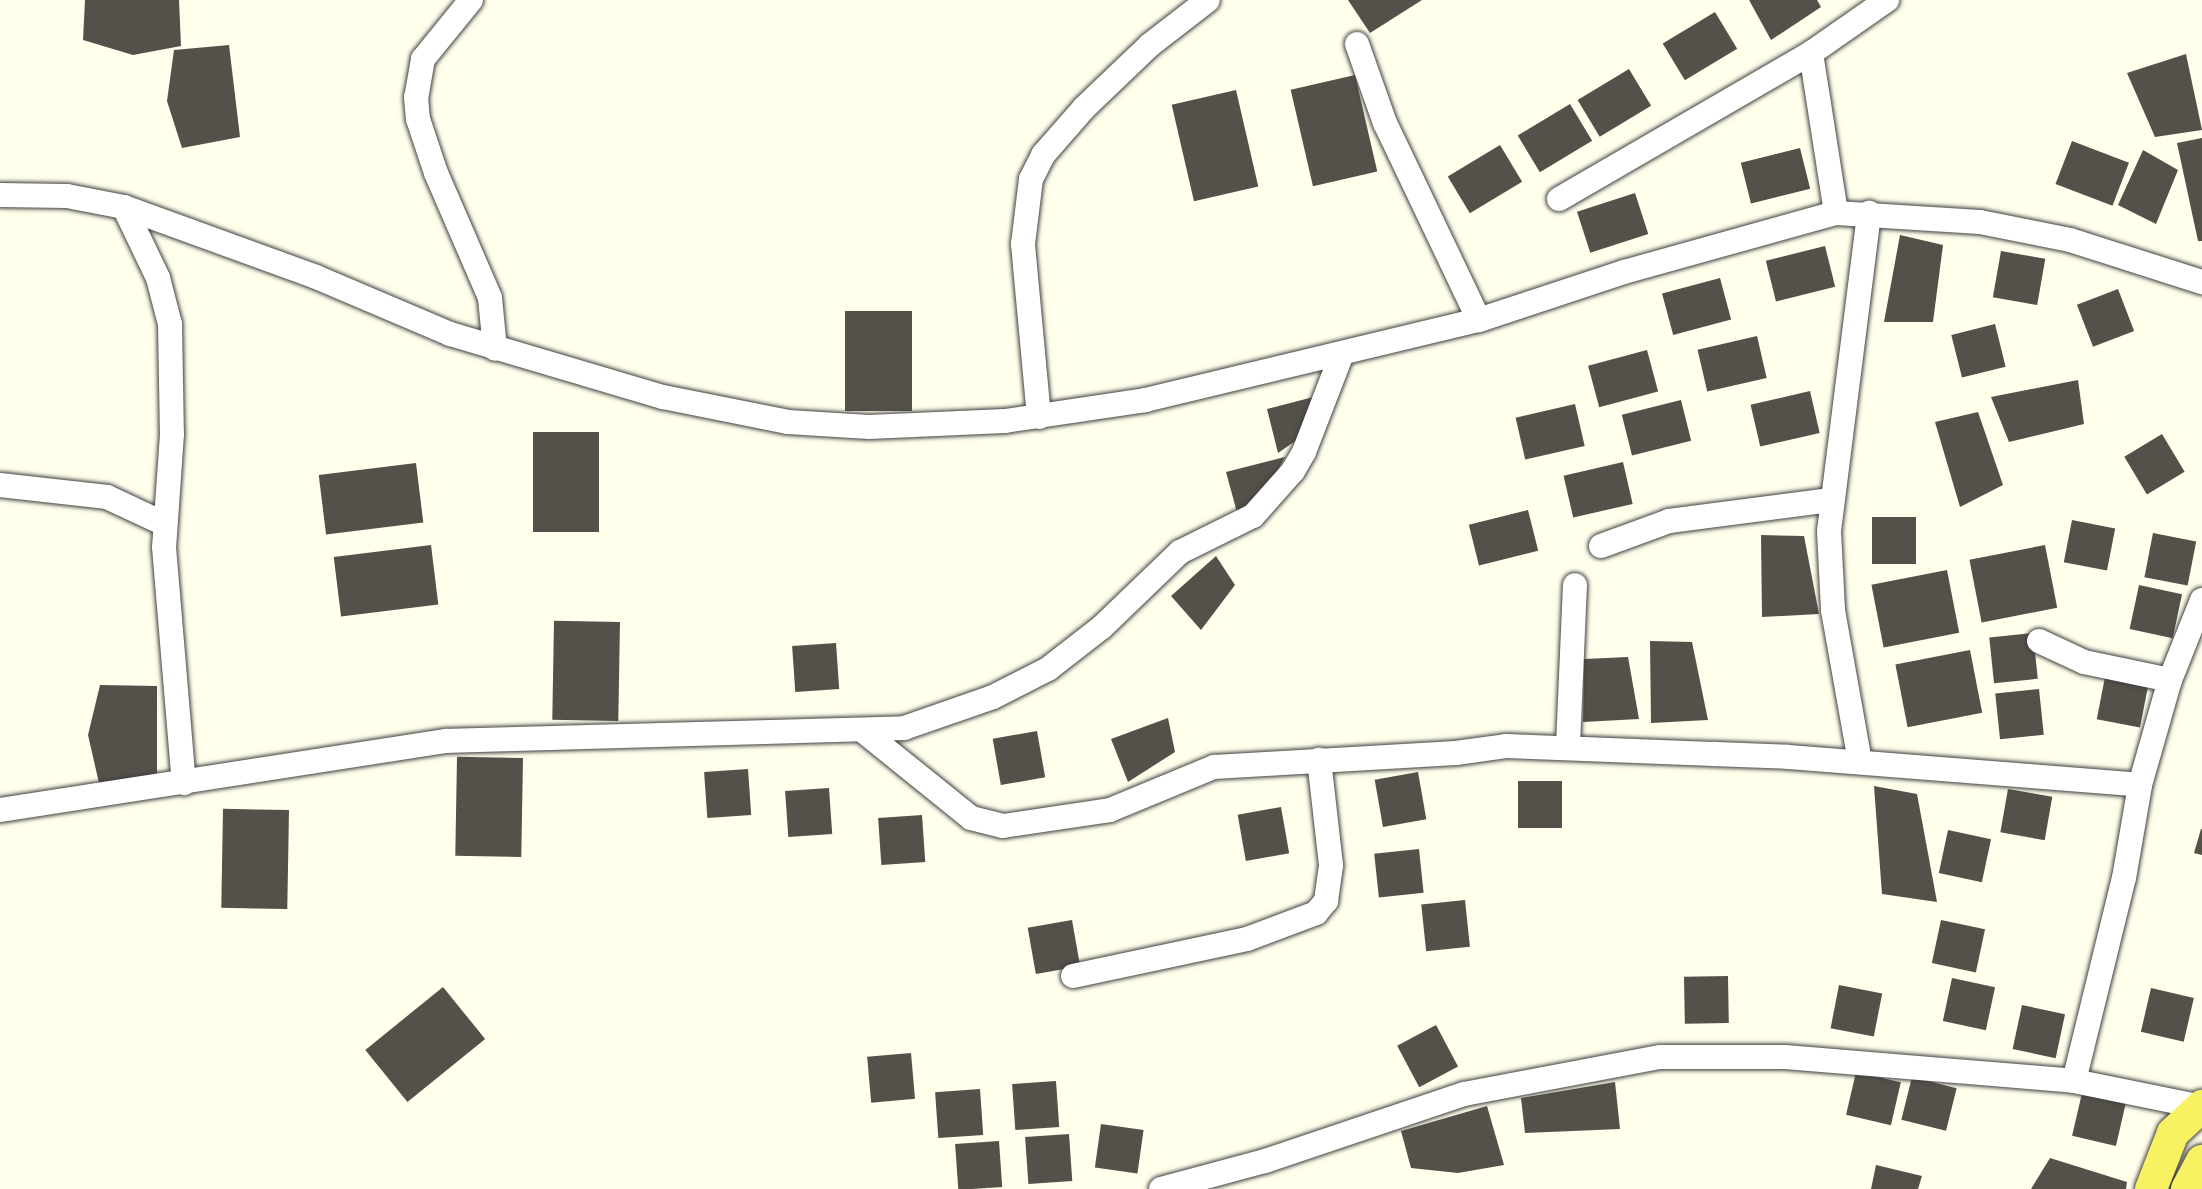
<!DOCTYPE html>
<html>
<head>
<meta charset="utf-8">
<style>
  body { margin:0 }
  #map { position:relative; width:2202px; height:1189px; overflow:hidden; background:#ffffec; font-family:"Zilla Slab",serif }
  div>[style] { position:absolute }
  .building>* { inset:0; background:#555049; transform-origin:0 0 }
  .roads { filter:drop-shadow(0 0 2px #404040) drop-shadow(0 0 2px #404040) }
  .minor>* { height:24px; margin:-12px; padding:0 12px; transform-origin:12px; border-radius:12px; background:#fff }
  .major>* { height:32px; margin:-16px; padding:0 16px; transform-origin:16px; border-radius:16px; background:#f8f263 }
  span { translate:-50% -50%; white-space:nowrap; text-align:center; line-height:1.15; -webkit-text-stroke:7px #fff; paint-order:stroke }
</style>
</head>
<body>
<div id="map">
  <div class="building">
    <i style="clip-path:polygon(85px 0,179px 0,181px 46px,133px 55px,83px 40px)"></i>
    <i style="clip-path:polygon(1348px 0,1422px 0,1370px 33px)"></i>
    <i style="clip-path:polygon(1749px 0,1817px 0,1821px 7px,1771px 40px)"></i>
    <i style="left:1715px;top:12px;width:43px;height:61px;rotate:59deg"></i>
    <i style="clip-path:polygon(229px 45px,240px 137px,182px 148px,167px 101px,174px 50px)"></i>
    <i style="clip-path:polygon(2186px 54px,2202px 130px,2155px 137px,2127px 73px)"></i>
    <i style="left:1629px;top:69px;width:43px;height:60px;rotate:59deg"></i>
    <i style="left:1355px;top:75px;width:99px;height:66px;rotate:77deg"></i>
    <i style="left:1236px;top:90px;width:99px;height:66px;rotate:77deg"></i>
    <i style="left:1570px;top:104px;width:43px;height:61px;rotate:59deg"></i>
    <i style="clip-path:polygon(2202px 138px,2202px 241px,2198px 241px,2177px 143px)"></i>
    <i style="left:2072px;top:141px;width:61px;height:46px;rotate:21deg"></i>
    <i style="left:1500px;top:145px;width:43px;height:61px;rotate:59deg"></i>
    <i style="left:1800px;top:148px;width:42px;height:61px;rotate:76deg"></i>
    <i style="clip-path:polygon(2143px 150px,2178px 170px,2156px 224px,2118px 205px)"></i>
    <i style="left:1635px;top:193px;width:43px;height:61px;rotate:72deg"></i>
    <i style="clip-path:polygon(1900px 235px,1943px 245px,1933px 322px,1884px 322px)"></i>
    <i style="left:1825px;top:246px;width:42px;height:61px;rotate:76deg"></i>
    <i style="left:2001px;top:251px;width:45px;height:47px;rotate:10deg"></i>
    <i style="left:1720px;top:278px;width:43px;height:60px;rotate:75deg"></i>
    <i style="left:2118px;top:289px;width:45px;height:44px;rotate:69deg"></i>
    <i style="left:845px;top:311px;width:67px;height:100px"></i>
    <i style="left:1995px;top:324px;width:44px;height:45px;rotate:76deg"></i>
    <i style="left:1757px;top:336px;width:43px;height:61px;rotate:77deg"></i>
    <i style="left:1647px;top:350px;width:43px;height:61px;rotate:75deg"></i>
    <i style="clip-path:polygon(2078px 380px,2084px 424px,2009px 442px,1991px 397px)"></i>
    <i style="left:1810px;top:391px;width:43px;height:61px;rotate:77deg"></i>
    <i style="clip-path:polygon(1325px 394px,1304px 435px,1278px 453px,1267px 409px)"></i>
    <i style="left:1681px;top:400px;width:42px;height:61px;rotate:76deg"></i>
    <i style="left:1575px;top:404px;width:43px;height:61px;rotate:77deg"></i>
    <i style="clip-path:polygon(1978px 412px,2003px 485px,1960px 507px,1935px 422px)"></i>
    <i style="left:533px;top:432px;width:66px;height:100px"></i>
    <i style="left:2162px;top:434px;width:44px;height:44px;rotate:59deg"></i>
    <i style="clip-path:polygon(1285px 457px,1263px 498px,1238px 516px,1226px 472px)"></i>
    <i style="left:1623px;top:462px;width:43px;height:61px;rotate:77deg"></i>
    <i style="left:416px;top:463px;width:60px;height:98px;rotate:83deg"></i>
    <i style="left:1528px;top:510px;width:42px;height:61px;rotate:76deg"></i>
    <i style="left:1872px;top:517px;width:44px;height:47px"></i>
    <i style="left:2072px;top:520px;width:44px;height:43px;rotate:11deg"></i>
    <i style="left:2153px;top:533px;width:44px;height:45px;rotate:11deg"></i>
    <i style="clip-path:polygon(1761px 535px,1804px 536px,1819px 614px,1762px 617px)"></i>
    <i style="left:431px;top:545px;width:60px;height:98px;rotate:83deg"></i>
    <i style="left:2045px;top:545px;width:64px;height:77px;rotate:79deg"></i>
    <i style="clip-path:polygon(1216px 556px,1235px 585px,1201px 630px,1171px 596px)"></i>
    <i style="left:1947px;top:570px;width:64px;height:77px;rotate:79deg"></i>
    <i style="left:2139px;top:585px;width:44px;height:45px;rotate:12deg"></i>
    <i style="left:620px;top:622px;width:99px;height:66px;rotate:91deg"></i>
    <i style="left:2033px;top:633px;width:46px;height:44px;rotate:84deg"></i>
    <i style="clip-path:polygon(1650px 641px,1692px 642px,1708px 720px,1651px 723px)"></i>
    <i style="left:836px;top:643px;width:46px;height:44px;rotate:86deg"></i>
    <i style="left:1970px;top:650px;width:64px;height:76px;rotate:79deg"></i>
    <i style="clip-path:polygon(1628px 657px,1639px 719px,1583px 722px,1584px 659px)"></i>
    <i style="left:2105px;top:677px;width:44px;height:43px;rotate:11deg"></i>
    <i style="clip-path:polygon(100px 685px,157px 686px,157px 779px,99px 783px,88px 735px)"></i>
    <i style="left:2039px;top:689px;width:46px;height:44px;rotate:84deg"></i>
    <i style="clip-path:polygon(1168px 718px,1175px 752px,1128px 782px,1111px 739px)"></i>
    <i style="left:1037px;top:731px;width:47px;height:45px;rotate:80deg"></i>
    <i style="left:523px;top:758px;width:99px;height:66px;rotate:91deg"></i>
    <i style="left:748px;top:769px;width:46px;height:44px;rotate:86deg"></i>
    <i style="left:1418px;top:772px;width:48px;height:44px;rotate:80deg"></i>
    <i style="left:1562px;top:781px;width:47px;height:44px;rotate:90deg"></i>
    <i style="clip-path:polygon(1874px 786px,1917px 794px,1937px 902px,1882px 894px)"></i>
    <i style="left:829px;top:788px;width:46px;height:44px;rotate:86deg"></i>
    <i style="left:2008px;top:789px;width:45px;height:44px;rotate:10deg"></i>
    <i style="left:1281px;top:807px;width:47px;height:44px;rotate:80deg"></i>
    <i style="left:289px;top:810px;width:99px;height:66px;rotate:91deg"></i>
    <i style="left:922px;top:815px;width:47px;height:44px;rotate:86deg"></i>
    <i style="clip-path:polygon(2201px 829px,2202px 829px,2202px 855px,2194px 853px)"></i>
    <i style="left:1948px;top:830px;width:44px;height:44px;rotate:12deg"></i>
    <i style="left:1419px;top:849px;width:44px;height:45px;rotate:84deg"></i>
    <i style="left:1465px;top:900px;width:47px;height:44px;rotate:84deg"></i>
    <i style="left:1072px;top:920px;width:47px;height:45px;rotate:80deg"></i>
    <i style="left:1941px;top:920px;width:45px;height:44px;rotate:12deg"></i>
    <i style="left:1728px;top:976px;width:47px;height:44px;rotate:89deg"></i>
    <i style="left:1952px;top:978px;width:44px;height:44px;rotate:12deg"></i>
    <i style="left:1839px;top:985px;width:44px;height:44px;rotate:11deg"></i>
    <i style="left:443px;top:987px;width:67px;height:100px;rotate:51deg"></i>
    <i style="left:2151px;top:988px;width:44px;height:45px;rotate:13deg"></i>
    <i style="left:2022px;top:1005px;width:44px;height:45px;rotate:12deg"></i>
    <i style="left:1436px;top:1025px;width:47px;height:44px;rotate:62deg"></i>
    <i style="left:911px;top:1053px;width:46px;height:44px;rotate:85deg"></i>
    <i style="left:1856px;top:1072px;width:46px;height:44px;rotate:13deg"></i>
    <i style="left:1912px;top:1077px;width:46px;height:44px;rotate:14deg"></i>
    <i style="left:1056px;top:1081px;width:46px;height:44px;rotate:86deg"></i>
    <i style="clip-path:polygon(1615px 1082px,1620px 1129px,1525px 1133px,1521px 1098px)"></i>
    <i style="left:980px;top:1089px;width:46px;height:45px;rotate:86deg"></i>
    <i style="left:2082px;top:1093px;width:45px;height:44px;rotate:13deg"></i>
    <i style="clip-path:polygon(1487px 1106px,1504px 1165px,1458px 1173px,1411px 1168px,1401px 1131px)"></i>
    <i style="left:1101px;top:1124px;width:43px;height:44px;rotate:8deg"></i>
    <i style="left:1069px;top:1134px;width:47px;height:44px;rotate:86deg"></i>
    <i style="left:999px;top:1141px;width:46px;height:44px;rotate:86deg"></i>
    <i style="clip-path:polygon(2050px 1158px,2127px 1182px,2126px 1189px,2031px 1189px)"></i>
    <i style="clip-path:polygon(1876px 1165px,1922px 1176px,1918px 1189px,1871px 1189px)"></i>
  </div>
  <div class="roads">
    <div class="minor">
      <i style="left:471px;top:0;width:76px;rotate:129.1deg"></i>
      <i style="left:423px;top:59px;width:39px;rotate:100deg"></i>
      <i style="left:416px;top:97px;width:22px;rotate:85deg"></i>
      <i style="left:418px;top:119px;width:57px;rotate:71.6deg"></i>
      <i style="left:436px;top:173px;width:136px;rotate:66.6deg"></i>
      <i style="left:490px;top:298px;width:51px;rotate:84.4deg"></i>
      <i style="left:1357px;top:44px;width:84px;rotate:70.5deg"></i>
      <i style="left:1385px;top:123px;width:218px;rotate:64.5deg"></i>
      <i style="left:1811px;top:53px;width:162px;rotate:81.1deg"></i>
      <i style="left:0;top:195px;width:67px;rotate:0.9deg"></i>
      <i style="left:67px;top:196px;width:58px;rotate:10.9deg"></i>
      <i style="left:124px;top:207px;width:204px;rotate:20deg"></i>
      <i style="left:316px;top:277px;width:146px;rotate:23deg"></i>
      <i style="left:450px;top:334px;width:222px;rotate:16.5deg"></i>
      <i style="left:663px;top:397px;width:127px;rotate:11.3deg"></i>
      <i style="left:788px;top:422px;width:81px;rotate:3.5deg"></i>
      <i style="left:869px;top:427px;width:136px;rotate:-2.5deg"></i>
      <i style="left:1005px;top:421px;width:142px;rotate:-8.5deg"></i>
      <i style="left:1145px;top:400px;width:343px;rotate:-13.5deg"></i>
      <i style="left:1479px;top:320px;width:153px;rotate:-18.3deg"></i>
      <i style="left:1624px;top:272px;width:220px;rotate:-15.6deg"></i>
      <i style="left:1836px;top:213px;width:144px;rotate:3.6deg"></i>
      <i style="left:1980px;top:222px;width:92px;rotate:11.3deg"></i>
      <i style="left:2070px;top:240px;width:139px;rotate:17.7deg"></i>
      <i style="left:1559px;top:199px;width:291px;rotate:-30.1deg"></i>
      <i style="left:1811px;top:53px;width:93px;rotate:-34.9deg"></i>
      <i style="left:124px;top:207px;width:79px;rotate:64.4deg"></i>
      <i style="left:158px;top:278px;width:48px;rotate:75.4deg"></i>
      <i style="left:170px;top:324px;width:110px;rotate:89deg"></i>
      <i style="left:172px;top:434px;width:113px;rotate:94deg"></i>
      <i style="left:164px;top:547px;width:237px;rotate:85.2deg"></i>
      <i style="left:1039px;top:417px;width:174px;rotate:-95.3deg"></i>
      <i style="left:1023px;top:244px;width:65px;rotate:-83deg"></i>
      <i style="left:1031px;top:179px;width:27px;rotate:-63deg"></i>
      <i style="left:1043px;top:155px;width:62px;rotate:-48.9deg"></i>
      <i style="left:1084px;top:108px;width:91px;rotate:-43.7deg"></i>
      <i style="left:1150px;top:45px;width:73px;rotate:-37.8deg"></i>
      <i style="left:0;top:485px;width:108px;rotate:6.4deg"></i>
      <i style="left:107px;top:497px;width:64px;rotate:25deg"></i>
      <i style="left:1601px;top:546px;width:72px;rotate:-20.2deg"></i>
      <i style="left:1669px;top:521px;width:163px;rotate:-7.4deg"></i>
      <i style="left:2039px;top:641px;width:50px;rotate:25deg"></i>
      <i style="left:2084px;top:662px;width:88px;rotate:11.8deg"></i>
      <i style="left:862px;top:730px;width:140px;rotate:38.9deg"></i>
      <i style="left:971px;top:818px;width:33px;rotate:14deg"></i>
      <i style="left:1003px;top:826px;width:108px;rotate:-8.5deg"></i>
      <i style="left:1110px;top:810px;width:113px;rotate:-22.5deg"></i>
      <i style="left:1214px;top:767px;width:242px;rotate:-3.3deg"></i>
      <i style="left:1456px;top:753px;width:50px;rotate:-8deg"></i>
      <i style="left:1506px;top:746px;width:282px;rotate:2.2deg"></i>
      <i style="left:1788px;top:757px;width:353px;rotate:4.5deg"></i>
      <i style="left:1568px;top:745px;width:160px;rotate:-87.5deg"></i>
      <i style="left:1860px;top:762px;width:154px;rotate:-100.1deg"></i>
      <i style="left:1833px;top:610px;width:79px;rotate:-92.9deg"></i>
      <i style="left:1829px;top:531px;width:321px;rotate:-82.8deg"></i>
      <i style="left:0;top:810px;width:451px;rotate:-8.8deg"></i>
      <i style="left:446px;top:741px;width:458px;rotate:-1.6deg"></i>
      <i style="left:904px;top:728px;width:94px;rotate:-19.2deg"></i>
      <i style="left:993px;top:697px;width:62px;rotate:-27deg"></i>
      <i style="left:1048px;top:669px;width:68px;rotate:-37.9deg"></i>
      <i style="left:1102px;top:627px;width:108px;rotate:-43.9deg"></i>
      <i style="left:1180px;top:552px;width:81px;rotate:-26.3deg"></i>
      <i style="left:1253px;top:516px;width:60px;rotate:-48.4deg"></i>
      <i style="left:1293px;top:471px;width:22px;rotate:-60deg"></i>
      <i style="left:1304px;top:452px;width:103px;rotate:-68.9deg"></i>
      <i style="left:1073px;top:976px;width:178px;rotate:-12deg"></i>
      <i style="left:1247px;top:939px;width:74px;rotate:-20.6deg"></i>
      <i style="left:1316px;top:913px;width:16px;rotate:-50deg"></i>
      <i style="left:1326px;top:901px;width:36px;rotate:-82deg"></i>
      <i style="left:1331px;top:865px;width:106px;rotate:-96.5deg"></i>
      <i style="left:2074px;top:1081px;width:209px;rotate:-76.2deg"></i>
      <i style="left:2124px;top:878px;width:94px;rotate:-80.2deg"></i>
      <i style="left:2140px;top:785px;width:109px;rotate:-74.1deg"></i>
      <i style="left:2170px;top:680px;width:86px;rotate:-68.2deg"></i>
      <i style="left:1161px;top:1189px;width:108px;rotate:-15.1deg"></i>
      <i style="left:1265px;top:1161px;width:210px;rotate:-18.6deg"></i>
      <i style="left:1464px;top:1094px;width:199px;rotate:-10.7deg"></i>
      <i style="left:1660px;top:1057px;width:125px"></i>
      <i style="left:1785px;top:1057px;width:290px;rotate:4.7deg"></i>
      <i style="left:2074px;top:1081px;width:131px;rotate:11.5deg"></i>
    </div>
    <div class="major">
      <i style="left:2151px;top:1189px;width:60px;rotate:-68.6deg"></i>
      <i style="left:2173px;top:1133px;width:40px;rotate:-43deg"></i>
      <i style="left:2187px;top:1189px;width:32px;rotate:-62deg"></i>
    </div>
  </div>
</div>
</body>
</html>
